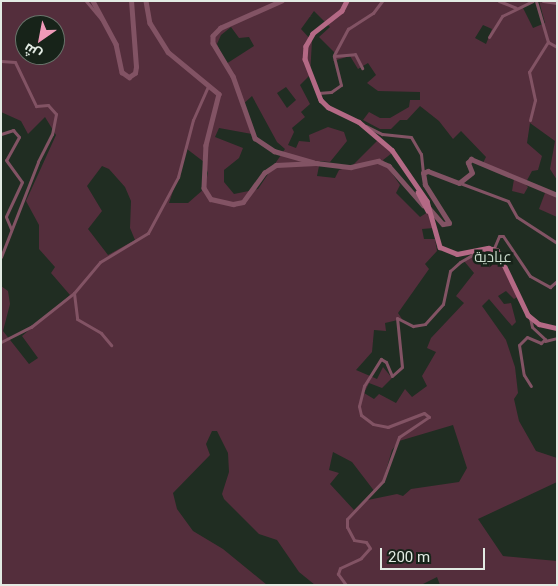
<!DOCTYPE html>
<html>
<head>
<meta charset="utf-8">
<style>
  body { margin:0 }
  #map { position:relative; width:558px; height:586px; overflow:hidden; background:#202d22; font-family:Roboto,Cairo,sans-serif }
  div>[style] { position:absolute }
  .green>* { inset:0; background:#542e3c }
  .minor>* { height:3px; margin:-1.5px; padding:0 1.5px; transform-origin:1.5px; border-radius:1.5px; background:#825364 }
  .tertiary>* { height:4.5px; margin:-2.25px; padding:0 2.25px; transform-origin:2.25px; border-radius:2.25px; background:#825364 }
  .secondary>* { height:4.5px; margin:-2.25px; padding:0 2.25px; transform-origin:2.25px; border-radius:2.25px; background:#b46985 }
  span { translate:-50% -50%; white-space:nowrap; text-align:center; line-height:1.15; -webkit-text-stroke:5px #172319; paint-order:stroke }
  .quarter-label { font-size:15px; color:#c7d7c9 }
  .frame { position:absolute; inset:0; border:2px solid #e2ebe3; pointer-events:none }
  .north { position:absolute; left:15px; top:15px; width:50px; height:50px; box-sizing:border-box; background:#172319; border:1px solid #68736a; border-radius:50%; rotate:213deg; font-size:14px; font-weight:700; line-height:20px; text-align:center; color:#e2ebe3 }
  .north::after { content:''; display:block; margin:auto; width:18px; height:22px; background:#ef9ab8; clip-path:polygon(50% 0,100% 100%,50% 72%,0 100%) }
  .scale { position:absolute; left:380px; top:548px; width:105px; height:22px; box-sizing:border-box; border:2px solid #e2ebe3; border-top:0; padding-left:6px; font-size:15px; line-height:18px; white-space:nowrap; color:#e2ebe3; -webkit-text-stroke:4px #172319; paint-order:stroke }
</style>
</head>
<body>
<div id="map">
  <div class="green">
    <i style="clip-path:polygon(evenodd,1px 1px,532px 1px,523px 8px,533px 28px,545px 23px,539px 1px,557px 1px,557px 180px,550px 169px,555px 141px,530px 123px,527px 143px,542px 156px,538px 170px,532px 171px,525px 184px,528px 187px,524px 194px,512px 191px,514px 179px,482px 165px,486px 157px,461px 131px,453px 139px,439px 121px,420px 106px,407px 120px,400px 120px,391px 129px,380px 129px,363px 120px,369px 112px,380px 118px,390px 118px,409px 107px,410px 100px,420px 100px,420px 92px,378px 91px,367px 83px,376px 75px,368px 63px,358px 69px,350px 56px,333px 61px,337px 55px,319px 37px,330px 27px,314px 11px,301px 29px,312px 41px,310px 75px,300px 85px,310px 104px,301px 112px,305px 117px,292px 128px,294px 132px,288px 145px,296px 148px,299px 141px,310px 142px,309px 135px,328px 127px,344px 132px,347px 141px,330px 162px,320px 161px,317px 176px,335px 178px,339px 170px,352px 166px,378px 140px,392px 153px,383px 160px,400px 185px,396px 193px,420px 217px,428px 212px,434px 228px,422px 229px,424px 239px,435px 239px,437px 251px,425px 264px,429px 269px,398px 313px,402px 319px,385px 323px,386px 331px,374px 330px,372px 352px,356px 370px,377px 379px,383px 367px,392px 378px,382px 388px,369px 383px,364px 393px,374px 399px,379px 394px,396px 403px,405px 389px,412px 397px,427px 386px,422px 376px,436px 352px,427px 348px,431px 338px,464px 303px,456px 296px,474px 273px,464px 261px,488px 249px,494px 250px,519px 296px,514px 299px,506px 291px,498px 296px,504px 304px,511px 303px,516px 322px,512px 326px,489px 299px,482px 306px,506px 340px,515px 367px,518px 393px,514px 399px,519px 421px,536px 451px,557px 458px,557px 482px,478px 519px,503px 556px,557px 561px,557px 585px,440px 585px,437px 577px,421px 585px,315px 585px,299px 572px,277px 540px,259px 534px,224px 499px,222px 494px,229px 472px,228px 453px,217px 431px,212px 431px,206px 444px,210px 455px,173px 493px,177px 509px,193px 531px,223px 549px,267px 585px,1px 585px,1px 286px,8px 291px,10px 304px,3px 331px,29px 364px,38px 358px,22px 336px,70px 295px,51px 273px,55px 267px,39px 249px,39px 225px,26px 201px,56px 135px,45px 117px,28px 134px,21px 121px,1px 112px,1px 1px,25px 25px,55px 25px,55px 55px,25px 55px,25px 25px,1px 1px,483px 25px,492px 29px,486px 44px,475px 38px,483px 25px,1px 1px,231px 27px,239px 38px,249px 37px,254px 46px,226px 64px,217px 44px,221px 35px,231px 27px,1px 1px,286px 87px,296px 100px,287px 108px,277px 93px,286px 87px,1px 1px,252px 96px,277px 142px,285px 149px,258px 189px,234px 194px,224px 182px,224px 170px,239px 158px,243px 148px,215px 137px,219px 128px,252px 134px,241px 106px,252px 96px,1px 1px,187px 149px,204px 162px,208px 173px,204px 189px,188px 203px,169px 203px,187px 149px,1px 1px,102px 166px,109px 169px,125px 187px,131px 201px,130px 228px,135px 240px,108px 255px,88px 229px,102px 211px,87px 186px,102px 166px,1px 1px,453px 425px,467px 468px,459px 482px,411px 489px,403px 496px,397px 494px,363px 501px,354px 510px,330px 484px,339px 473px,329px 470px,333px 452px,352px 462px,375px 492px,382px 484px,392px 450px,399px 441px,453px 425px)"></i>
    <i style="clip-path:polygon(545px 193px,557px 195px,557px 217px,539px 209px)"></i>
  </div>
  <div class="minor">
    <i style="left:86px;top:1px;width:31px;rotate:50deg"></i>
    <i style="left:499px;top:1px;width:18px;rotate:22deg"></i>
    <i style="left:536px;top:1px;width:43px;rotate:73.7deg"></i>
    <i style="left:548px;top:42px;width:10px;rotate:29deg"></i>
    <i style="left:543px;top:1px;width:14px;rotate:8deg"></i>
    <i style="left:489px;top:37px;width:25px;rotate:-58deg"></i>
    <i style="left:502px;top:16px;width:34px;rotate:-26deg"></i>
    <i style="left:334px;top:55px;width:30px;rotate:-62deg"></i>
    <i style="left:348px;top:29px;width:30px;rotate:-33deg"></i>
    <i style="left:373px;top:13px;width:15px;rotate:-53deg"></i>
    <i style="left:1px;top:61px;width:14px;rotate:4deg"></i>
    <i style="left:15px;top:62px;width:49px;rotate:64.5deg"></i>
    <i style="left:36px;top:106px;width:12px;rotate:-5deg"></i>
    <i style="left:48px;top:105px;width:12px;rotate:48deg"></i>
    <i style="left:56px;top:114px;width:20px;rotate:101deg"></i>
    <i style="left:52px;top:134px;width:31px;rotate:117deg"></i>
    <i style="left:38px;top:162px;width:102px;rotate:111.3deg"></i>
    <i style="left:318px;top:93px;width:13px;rotate:-4deg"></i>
    <i style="left:331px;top:92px;width:12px;rotate:-35deg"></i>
    <i style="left:341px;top:85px;width:30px;rotate:-104deg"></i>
    <i style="left:334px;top:56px;width:21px;rotate:-5deg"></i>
    <i style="left:355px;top:54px;width:16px;rotate:63deg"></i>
    <i style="left:530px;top:120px;width:21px;rotate:-76deg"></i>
    <i style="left:535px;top:100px;width:29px;rotate:-102deg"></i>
    <i style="left:529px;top:72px;width:36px;rotate:-58deg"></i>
    <i style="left:366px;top:126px;width:18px;rotate:27deg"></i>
    <i style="left:382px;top:134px;width:29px;rotate:6deg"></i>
    <i style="left:411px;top:137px;width:20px;rotate:60deg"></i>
    <i style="left:421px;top:154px;width:19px;rotate:84deg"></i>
    <i style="left:1px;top:134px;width:13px;rotate:-18deg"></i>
    <i style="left:13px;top:130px;width:9px;rotate:49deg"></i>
    <i style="left:19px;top:137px;width:26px;rotate:119deg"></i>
    <i style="left:6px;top:160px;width:27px;rotate:54deg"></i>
    <i style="left:22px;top:182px;width:38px;rotate:115deg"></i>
    <i style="left:6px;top:217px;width:13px;rotate:67deg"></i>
    <i style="left:460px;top:183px;width:51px;rotate:20.6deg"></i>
    <i style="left:508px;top:201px;width:18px;rotate:61deg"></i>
    <i style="left:517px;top:217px;width:48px;rotate:33deg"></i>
    <i style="left:494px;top:248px;width:13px;rotate:-67deg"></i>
    <i style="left:499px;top:236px;width:4px"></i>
    <i style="left:503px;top:236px;width:48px;rotate:56deg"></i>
    <i style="left:530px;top:276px;width:23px;rotate:29deg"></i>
    <i style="left:550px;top:287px;width:9px;rotate:-41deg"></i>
    <i style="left:74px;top:293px;width:26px;rotate:83deg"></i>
    <i style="left:77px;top:319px;width:28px;rotate:30deg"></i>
    <i style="left:101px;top:333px;width:16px;rotate:50deg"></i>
    <i style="left:530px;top:318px;width:9px;rotate:77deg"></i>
    <i style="left:532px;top:327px;width:18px;rotate:43deg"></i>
    <i style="left:545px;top:339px;width:6px;rotate:135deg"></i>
    <i style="left:541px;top:343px;width:15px;rotate:-157deg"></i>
    <i style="left:527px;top:337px;width:11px;rotate:135deg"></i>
    <i style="left:519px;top:345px;width:30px;rotate:81deg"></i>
    <i style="left:524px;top:375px;width:13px;rotate:58deg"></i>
    <i style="left:545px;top:341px;width:12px;rotate:-14deg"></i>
    <i style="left:1px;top:342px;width:34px;rotate:-27deg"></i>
    <i style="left:31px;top:327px;width:55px;rotate:-38.3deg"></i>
    <i style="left:74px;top:293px;width:40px;rotate:-50deg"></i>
    <i style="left:100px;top:262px;width:56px;rotate:-31.1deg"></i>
    <i style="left:148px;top:233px;width:64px;rotate:-61.8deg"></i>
    <i style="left:178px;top:177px;width:59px;rotate:-75.3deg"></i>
    <i style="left:193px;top:120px;width:37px;rotate:-66deg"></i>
    <i style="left:346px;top:585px;width:14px;rotate:-126deg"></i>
    <i style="left:338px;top:574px;width:6px;rotate:-72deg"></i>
    <i style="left:340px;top:568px;width:23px;rotate:-25deg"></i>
    <i style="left:361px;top:558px;width:13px;rotate:-48deg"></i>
    <i style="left:370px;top:548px;width:7px;rotate:-124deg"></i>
    <i style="left:366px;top:542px;width:12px;rotate:-171deg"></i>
    <i style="left:354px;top:540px;width:15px;rotate:-118deg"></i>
    <i style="left:347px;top:527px;width:8px;rotate:-90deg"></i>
    <i style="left:347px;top:519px;width:52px;rotate:-46.5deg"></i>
    <i style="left:383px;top:481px;width:47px;rotate:-70deg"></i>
    <i style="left:399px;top:437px;width:36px;rotate:-34deg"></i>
    <i style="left:429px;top:417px;width:6px;rotate:-141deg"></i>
    <i style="left:424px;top:413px;width:39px;rotate:159deg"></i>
    <i style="left:388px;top:427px;width:15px;rotate:-169deg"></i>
    <i style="left:373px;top:424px;width:15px;rotate:-143deg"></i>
    <i style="left:361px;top:415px;width:9px;rotate:-103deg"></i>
    <i style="left:359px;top:406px;width:21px;rotate:-76deg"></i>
    <i style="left:364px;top:386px;width:32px;rotate:-58deg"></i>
    <i style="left:381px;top:359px;width:6px;rotate:31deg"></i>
    <i style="left:386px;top:362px;width:15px;rotate:67deg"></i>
    <i style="left:392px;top:376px;width:13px;rotate:-42deg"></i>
    <i style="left:402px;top:367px;width:49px;rotate:-95.8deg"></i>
    <i style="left:397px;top:318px;width:18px;rotate:27deg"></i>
    <i style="left:413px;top:326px;width:12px;rotate:-9deg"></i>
    <i style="left:425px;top:324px;width:27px;rotate:-48deg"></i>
    <i style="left:443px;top:304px;width:34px;rotate:-78deg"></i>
    <i style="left:450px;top:271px;width:13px;rotate:-42deg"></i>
    <i style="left:460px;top:262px;width:24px;rotate:-30deg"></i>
  </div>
  <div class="tertiary">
    <i style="left:93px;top:1px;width:49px;rotate:61.9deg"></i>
    <i style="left:116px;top:44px;width:29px;rotate:78deg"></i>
    <i style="left:122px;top:72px;width:9px;rotate:36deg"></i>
    <i style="left:129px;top:77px;width:7px;rotate:-34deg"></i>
    <i style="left:135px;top:73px;width:6px;rotate:-81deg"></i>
    <i style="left:136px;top:67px;width:66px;rotate:-94.3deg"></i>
    <i style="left:146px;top:1px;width:22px;rotate:80deg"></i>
    <i style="left:150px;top:23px;width:34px;rotate:58deg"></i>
    <i style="left:168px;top:52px;width:66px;rotate:39.5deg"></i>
    <i style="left:219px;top:94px;width:53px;rotate:104.3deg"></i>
    <i style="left:206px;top:145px;width:43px;rotate:92.7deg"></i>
    <i style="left:204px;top:188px;width:13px;rotate:58deg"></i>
    <i style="left:211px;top:199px;width:23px;rotate:13deg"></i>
    <i style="left:233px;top:204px;width:10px;rotate:-11deg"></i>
    <i style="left:243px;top:202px;width:36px;rotate:-54deg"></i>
    <i style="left:264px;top:173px;width:14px;rotate:-34deg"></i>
    <i style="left:276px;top:165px;width:40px;rotate:-2.9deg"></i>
    <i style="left:316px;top:163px;width:35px;rotate:7deg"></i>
    <i style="left:351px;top:167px;width:28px;rotate:-13deg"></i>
    <i style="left:378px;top:161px;width:12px;rotate:24deg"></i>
    <i style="left:389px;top:166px;width:52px;rotate:48.9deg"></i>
    <i style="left:282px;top:1px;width:67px;rotate:156.1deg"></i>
    <i style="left:221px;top:28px;width:11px;rotate:135deg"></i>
    <i style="left:213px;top:36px;width:7px;rotate:90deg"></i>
    <i style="left:213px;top:43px;width:39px;rotate:59deg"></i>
    <i style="left:233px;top:76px;width:66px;rotate:70.5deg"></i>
    <i style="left:255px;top:138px;width:23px;rotate:34deg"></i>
    <i style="left:274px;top:151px;width:41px;rotate:15.8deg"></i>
    <i style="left:429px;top:208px;width:21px;rotate:49deg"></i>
    <i style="left:443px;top:224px;width:6px;rotate:-9deg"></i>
    <i style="left:449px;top:223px;width:45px;rotate:-122.3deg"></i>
    <i style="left:425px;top:185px;width:12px;rotate:-99deg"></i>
    <i style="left:423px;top:173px;width:5px;rotate:-22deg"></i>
    <i style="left:428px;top:171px;width:33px;rotate:21deg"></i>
    <i style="left:459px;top:183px;width:16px;rotate:-38deg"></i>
    <i style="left:472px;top:173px;width:11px;rotate:-112deg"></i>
    <i style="left:468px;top:163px;width:5px;rotate:-53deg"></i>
    <i style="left:471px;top:159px;width:93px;rotate:22.7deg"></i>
  </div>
  <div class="secondary">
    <i style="left:347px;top:1px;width:11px;rotate:117deg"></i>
    <i style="left:342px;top:11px;width:37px;rotate:142deg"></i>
    <i style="left:313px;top:34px;width:14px;rotate:120deg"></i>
    <i style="left:306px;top:46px;width:13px;rotate:94deg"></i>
    <i style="left:305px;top:59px;width:44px;rotate:68.7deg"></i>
    <i style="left:321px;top:100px;width:10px;rotate:45deg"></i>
    <i style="left:328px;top:107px;width:34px;rotate:26deg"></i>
    <i style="left:359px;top:122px;width:43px;rotate:40.3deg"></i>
    <i style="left:392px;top:150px;width:62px;rotate:55.5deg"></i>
    <i style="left:427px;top:201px;width:48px;rotate:74.2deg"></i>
    <i style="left:440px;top:247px;width:18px;rotate:22deg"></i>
    <i style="left:457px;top:254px;width:32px;rotate:-11deg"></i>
    <i style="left:488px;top:248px;width:9px;rotate:13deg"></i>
    <i style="left:497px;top:250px;width:72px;rotate:64.5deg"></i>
    <i style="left:528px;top:315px;width:14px;rotate:39deg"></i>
    <i style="left:539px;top:324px;width:18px;rotate:13deg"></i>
    <i style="left:418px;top:192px;width:21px;rotate:62deg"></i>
  </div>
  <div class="quarter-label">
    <span style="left:493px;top:258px">عبادية</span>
  </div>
  <div class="frame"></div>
  <div class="north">ش</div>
  <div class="scale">200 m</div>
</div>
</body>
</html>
